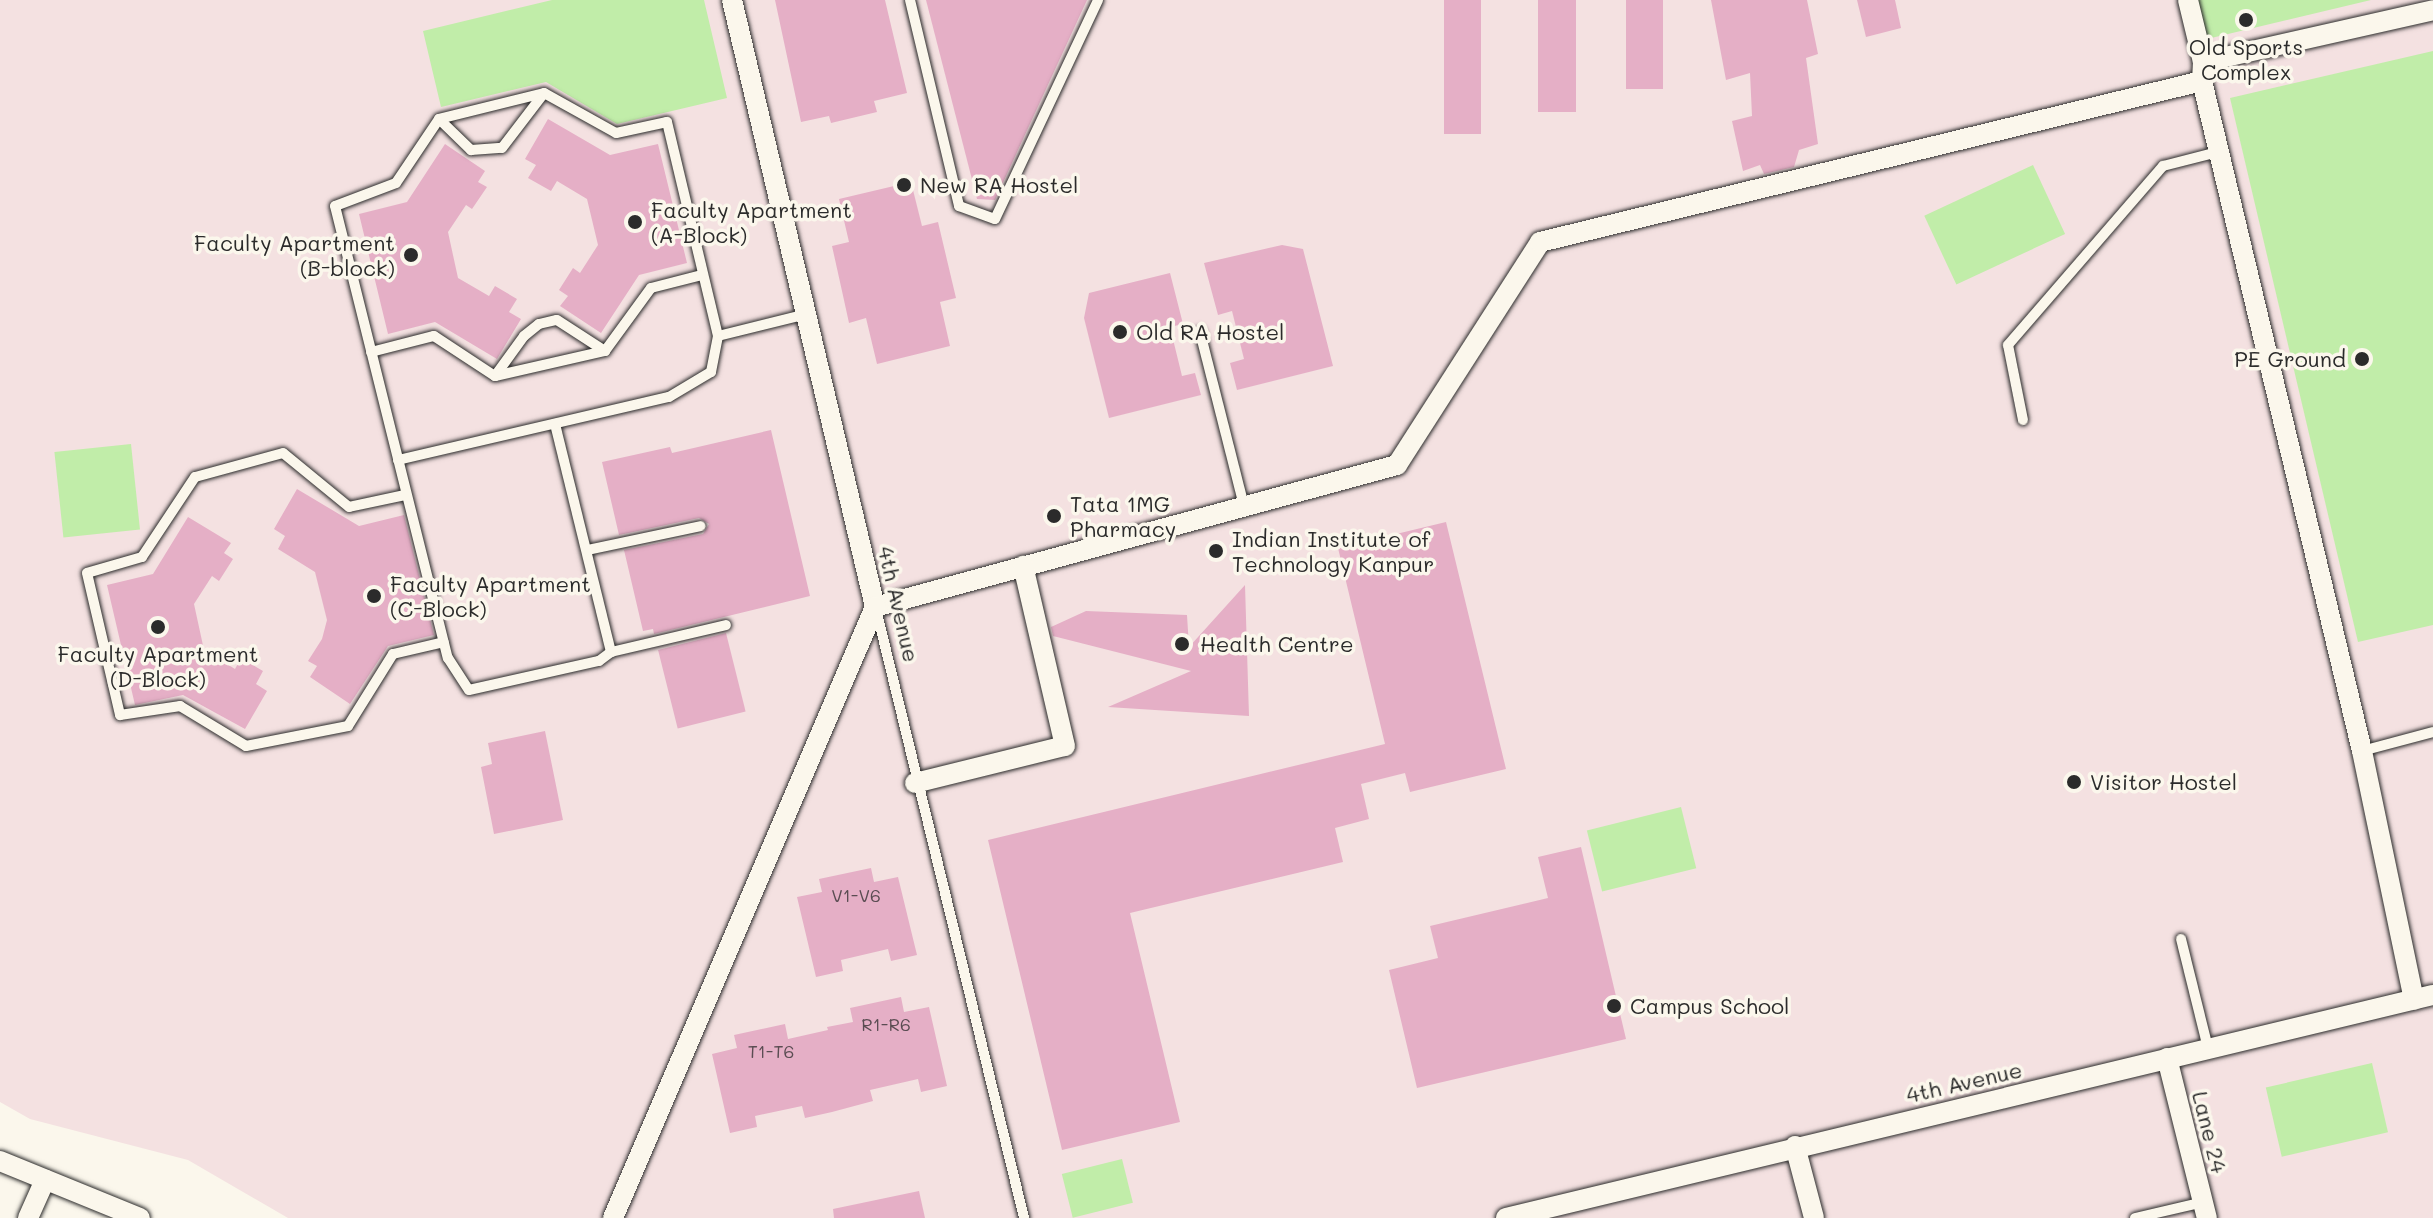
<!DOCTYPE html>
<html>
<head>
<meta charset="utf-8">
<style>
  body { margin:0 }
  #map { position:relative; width:2433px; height:1218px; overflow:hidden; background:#fbf7ec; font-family:Mali,sans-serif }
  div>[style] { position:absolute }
  .built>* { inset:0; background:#f4e1e1 }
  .green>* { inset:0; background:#c1eda9; transform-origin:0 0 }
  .building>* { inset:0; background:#e5afc6; transform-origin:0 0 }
  .roads { filter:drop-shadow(0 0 2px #2b2b2b) drop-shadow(0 0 2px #2b2b2b) }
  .lane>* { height:10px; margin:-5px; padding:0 5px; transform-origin:5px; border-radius:5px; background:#fbf7ec }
  .street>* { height:20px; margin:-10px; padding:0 10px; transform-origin:10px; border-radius:10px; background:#fbf7ec }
  .dots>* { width:22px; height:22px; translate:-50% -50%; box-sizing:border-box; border:4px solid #fbf7ec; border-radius:50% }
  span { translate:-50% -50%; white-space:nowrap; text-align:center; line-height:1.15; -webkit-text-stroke:7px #fbf7ec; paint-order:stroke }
  .number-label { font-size:18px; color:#5a4c52 }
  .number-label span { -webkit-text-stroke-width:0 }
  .poi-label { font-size:22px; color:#2b2b2b }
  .left { translate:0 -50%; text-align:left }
  .right { translate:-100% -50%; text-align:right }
  .street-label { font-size:22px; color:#2b2b2b }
</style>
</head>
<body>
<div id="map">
  <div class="built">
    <i style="clip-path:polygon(0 0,2433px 0,2433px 1218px,288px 1218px,188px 1160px,30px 1119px,0 1102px)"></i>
  </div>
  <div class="green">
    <i style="clip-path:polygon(552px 0,704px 0,727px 98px,617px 124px,546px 82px,441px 107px,423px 31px)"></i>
    <i style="clip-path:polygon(2198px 0,2371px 0,2207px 39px)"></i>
    <i style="clip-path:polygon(2433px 51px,2433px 625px,2358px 642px,2230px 98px)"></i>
    <i style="left:2033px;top:165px;width:76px;height:120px;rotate:65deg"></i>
    <i style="left:131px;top:444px;width:86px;height:77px;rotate:84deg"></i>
    <i style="left:1681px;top:807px;width:63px;height:97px;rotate:76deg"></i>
    <i style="left:2372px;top:1063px;width:71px;height:109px;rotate:77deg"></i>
    <i style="left:1122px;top:1159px;width:45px;height:62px;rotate:76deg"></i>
  </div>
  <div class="building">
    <i style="clip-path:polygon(775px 0,885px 0,907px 93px,874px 101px,877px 112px,831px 123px,829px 116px,801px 122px)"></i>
    <i style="clip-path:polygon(926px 0,1087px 0,995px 200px,977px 199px)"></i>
    <i style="left:1444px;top:0;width:37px;height:134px"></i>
    <i style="left:1538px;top:0;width:38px;height:112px"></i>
    <i style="left:1626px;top:0;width:37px;height:89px"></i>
    <i style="clip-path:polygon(1711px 0,1807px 0,1818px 54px,1806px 58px,1818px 144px,1799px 150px,1794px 167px,1764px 174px,1760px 165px,1743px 171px,1732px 121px,1752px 116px,1750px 73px,1726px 80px)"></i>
    <i style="clip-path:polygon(1857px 0,1895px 0,1901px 28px,1866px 37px)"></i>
    <i style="clip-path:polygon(548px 119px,610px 155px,658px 144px,687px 263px,639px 275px,601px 333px,560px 306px,568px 296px,559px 290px,573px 268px,580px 273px,598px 245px,587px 199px,557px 181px,551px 191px,528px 178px,536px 165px,525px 159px)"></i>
    <i style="clip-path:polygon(445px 144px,485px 171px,478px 182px,487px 187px,472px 209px,466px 205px,448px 232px,458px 278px,489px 296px,495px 286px,517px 299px,509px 312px,521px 319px,497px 359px,435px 322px,388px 334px,359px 214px,407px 202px)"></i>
    <i style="clip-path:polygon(911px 182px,922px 226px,938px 222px,956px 298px,940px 302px,950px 346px,877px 364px,866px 318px,849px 323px,842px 291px,832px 246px,849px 242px,839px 199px)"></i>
    <i style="clip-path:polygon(1282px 245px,1303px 249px,1333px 366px,1237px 390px,1230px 363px,1244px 359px,1232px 311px,1218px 315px,1204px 263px)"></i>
    <i style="clip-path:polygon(1170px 273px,1183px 324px,1170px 327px,1182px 376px,1195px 373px,1201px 395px,1109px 418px,1084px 318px,1089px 293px)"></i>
    <i style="clip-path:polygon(771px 430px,810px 596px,654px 634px,653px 629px,643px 631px,624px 550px,703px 534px,709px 524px,699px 518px,619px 535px,602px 462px,670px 447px,672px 453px)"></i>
    <i style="clip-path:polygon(297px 489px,359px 526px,404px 515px,434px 635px,388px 646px,350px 704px,310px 677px,317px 666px,308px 661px,322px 639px,327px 620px,315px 572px,278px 549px,285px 536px,274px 529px)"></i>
    <i style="clip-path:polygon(188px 517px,231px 543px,224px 553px,233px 559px,219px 581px,212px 576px,194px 604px,204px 650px,235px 669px,241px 658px,263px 671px,256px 684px,267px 691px,245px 729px,183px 695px,135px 705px,107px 585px,153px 574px)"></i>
    <i style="clip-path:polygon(1446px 522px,1506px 769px,1410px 792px,1405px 773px,1361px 784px,1369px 819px,1335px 828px,1343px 862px,1130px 913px,1180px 1122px,1062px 1150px,988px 840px,1385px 744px,1338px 548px)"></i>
    <i style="clip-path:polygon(1245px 585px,1249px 716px,1108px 707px,1191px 671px,1053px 636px,1051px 627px,1086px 611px,1187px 615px,1189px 647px)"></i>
    <i style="left:726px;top:633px;width:81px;height:70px;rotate:76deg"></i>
    <i style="clip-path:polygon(545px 731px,563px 820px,494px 834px,481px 767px,492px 764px,488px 743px)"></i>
    <i style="clip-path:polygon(1581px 847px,1626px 1039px,1417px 1088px,1389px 970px,1438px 958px,1430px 926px,1548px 898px,1538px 857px)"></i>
    <i style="clip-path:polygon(871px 868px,874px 882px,898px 877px,917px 955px,891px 961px,888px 949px,841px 960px,843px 971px,816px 977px,797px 897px,822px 892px,819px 879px)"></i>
    <i style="clip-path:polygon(901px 997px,904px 1012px,929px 1007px,947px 1086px,921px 1092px,918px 1079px,870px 1090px,873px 1101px,832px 1112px,805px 1118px,802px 1106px,755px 1116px,757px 1127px,730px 1133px,712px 1054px,737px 1048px,734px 1035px,785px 1024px,788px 1039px,828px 1030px,827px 1027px,853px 1022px,850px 1008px)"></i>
    <i style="clip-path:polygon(919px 1191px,925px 1218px,834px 1218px,833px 1209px)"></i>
  </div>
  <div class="roads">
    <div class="lane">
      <i style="left:910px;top:0;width:212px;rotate:76.6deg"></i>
      <i style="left:959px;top:206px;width:38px;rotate:20deg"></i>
      <i style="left:995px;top:219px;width:242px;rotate:-64.8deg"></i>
      <i style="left:439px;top:119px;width:45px;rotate:44.1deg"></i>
      <i style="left:471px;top:150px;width:31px;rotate:-4deg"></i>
      <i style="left:502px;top:148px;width:69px;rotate:-52.6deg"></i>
      <i style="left:1200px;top:332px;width:179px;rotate:75.8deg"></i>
      <i style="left:718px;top:336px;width:220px;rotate:-103.4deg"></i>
      <i style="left:667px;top:122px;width:52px;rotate:167.8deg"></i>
      <i style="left:616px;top:133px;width:82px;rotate:-150.9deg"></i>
      <i style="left:544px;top:93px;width:108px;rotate:166.1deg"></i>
      <i style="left:439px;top:119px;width:77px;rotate:123.9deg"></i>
      <i style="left:396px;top:183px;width:65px;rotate:159.3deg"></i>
      <i style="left:335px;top:206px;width:466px;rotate:76deg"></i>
      <i style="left:448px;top:658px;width:38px;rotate:57deg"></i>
      <i style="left:469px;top:690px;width:133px;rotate:-12.6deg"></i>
      <i style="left:599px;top:661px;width:15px;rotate:-37deg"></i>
      <i style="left:611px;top:652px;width:118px;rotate:-13.2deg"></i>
      <i style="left:371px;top:352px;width:65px;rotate:-14.3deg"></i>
      <i style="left:434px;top:336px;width:73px;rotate:33.3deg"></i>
      <i style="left:495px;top:376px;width:113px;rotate:-12.8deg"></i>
      <i style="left:605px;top:351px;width:78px;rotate:-53.9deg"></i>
      <i style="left:651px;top:288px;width:53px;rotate:-14.3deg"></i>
      <i style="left:495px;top:376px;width:49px;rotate:-54.1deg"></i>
      <i style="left:524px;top:336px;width:19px;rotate:-39deg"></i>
      <i style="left:539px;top:324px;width:18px;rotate:-13deg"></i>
      <i style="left:557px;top:320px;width:57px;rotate:32.9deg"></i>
      <i style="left:2023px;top:420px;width:76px;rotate:-101.3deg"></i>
      <i style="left:2008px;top:345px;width:237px;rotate:-49.1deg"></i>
      <i style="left:2163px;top:166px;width:57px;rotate:-14.3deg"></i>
      <i style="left:555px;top:424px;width:235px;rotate:76.2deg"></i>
      <i style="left:398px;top:460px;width:278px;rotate:-13.1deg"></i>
      <i style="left:669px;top:397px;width:49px;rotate:-30.8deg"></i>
      <i style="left:711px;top:372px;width:37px;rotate:-79deg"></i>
      <i style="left:718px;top:336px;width:92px;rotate:-13.9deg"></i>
      <i style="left:405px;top:495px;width:57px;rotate:167.9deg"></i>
      <i style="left:349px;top:507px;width:85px;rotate:-140.7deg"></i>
      <i style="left:283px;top:453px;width:91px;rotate:164.7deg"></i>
      <i style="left:195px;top:477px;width:96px;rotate:123.5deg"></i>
      <i style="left:142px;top:557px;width:57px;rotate:163.8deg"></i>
      <i style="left:87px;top:573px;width:146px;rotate:76.9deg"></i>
      <i style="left:120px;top:715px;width:61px;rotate:-8.5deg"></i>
      <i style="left:180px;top:706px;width:77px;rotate:31.2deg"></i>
      <i style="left:246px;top:746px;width:104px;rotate:-11.1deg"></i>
      <i style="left:348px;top:726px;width:85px;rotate:-58deg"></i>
      <i style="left:393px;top:654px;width:52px;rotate:-13.2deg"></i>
      <i style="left:587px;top:550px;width:116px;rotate:-11.9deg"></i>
      <i style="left:877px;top:613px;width:623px;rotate:76.34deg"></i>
      <i style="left:2362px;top:751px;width:73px;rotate:-15deg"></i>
      <i style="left:2181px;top:939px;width:112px;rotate:76.1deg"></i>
      <i style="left:2135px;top:1218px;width:70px;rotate:-13.2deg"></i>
    </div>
    <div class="street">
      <i style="left:732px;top:0;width:624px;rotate:76.74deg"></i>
      <i style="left:2188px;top:0;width:64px;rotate:76.4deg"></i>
      <i style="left:2203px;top:62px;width:19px;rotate:93deg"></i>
      <i style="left:2202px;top:81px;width:689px;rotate:76.57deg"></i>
      <i style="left:2362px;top:751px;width:254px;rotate:78.2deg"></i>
      <i style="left:2203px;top:62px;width:236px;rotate:-12.7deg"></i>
      <i style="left:875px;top:607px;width:541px;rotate:-15.22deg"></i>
      <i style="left:1397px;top:465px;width:265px;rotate:-57.3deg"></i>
      <i style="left:1540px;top:242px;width:681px;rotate:-13.67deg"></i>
      <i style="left:915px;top:783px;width:154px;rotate:-13.9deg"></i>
      <i style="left:1065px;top:746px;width:185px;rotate:-103.1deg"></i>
      <i style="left:2167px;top:1058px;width:165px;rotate:76deg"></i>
      <i style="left:1795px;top:1146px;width:74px;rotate:75.2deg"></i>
      <i style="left:0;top:1161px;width:151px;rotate:22.2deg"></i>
      <i style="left:28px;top:1218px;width:42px;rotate:-65.9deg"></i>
      <i style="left:613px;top:1218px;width:665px;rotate:-66.79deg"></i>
      <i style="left:1506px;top:1218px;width:953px;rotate:-13.53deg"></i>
    </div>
  </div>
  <div class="dots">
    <i style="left:2246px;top:20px;background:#2b2b2b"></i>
    <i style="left:904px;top:185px;background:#2b2b2b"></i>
    <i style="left:635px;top:222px;background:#2b2b2b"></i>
    <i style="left:411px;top:255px;background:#2b2b2b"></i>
    <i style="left:1120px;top:332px;background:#2b2b2b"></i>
    <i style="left:2362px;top:359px;background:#2b2b2b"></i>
    <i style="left:1054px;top:516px;background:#2b2b2b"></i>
    <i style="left:1216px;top:551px;background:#2b2b2b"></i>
    <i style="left:374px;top:596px;background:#2b2b2b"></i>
    <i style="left:158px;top:627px;background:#2b2b2b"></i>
    <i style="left:1182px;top:644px;background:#2b2b2b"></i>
    <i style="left:2074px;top:782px;background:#2b2b2b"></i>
    <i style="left:1614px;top:1006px;background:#2b2b2b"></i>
  </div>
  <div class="number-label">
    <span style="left:856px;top:895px">V1-V6</span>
    <span style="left:886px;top:1024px">R1-R6</span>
    <span style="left:771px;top:1051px">T1-T6</span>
  </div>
  <div class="poi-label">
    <span style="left:2246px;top:59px">Old Sports<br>Complex</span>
    <span class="left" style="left:920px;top:185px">New RA Hostel</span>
    <span class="left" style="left:651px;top:222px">Faculty Apartment<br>(A-Block)</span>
    <span class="right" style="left:395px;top:255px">Faculty Apartment<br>(B-block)</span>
    <span class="left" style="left:1136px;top:332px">Old RA Hostel</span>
    <span class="right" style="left:2346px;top:359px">PE Ground</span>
    <span class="left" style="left:1070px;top:516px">Tata 1MG<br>Pharmacy</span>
    <span class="left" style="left:1232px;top:551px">Indian Institute of<br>Technology Kanpur</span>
    <span class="left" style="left:390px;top:596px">Faculty Apartment<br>(C-Block)</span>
    <span class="left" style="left:1200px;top:644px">Health Centre</span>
    <span style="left:158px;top:666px">Faculty Apartment<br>(D-Block)</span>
    <span class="left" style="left:2090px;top:782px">Visitor Hostel</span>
    <span class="left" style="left:1630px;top:1006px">Campus School</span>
  </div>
  <div class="street-label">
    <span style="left:899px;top:604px;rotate:77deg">4th Avenue</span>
    <span style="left:1964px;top:1082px;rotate:-13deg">4th Avenue</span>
    <span style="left:2210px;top:1132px;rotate:76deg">Lane 24</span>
  </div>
</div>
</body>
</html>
